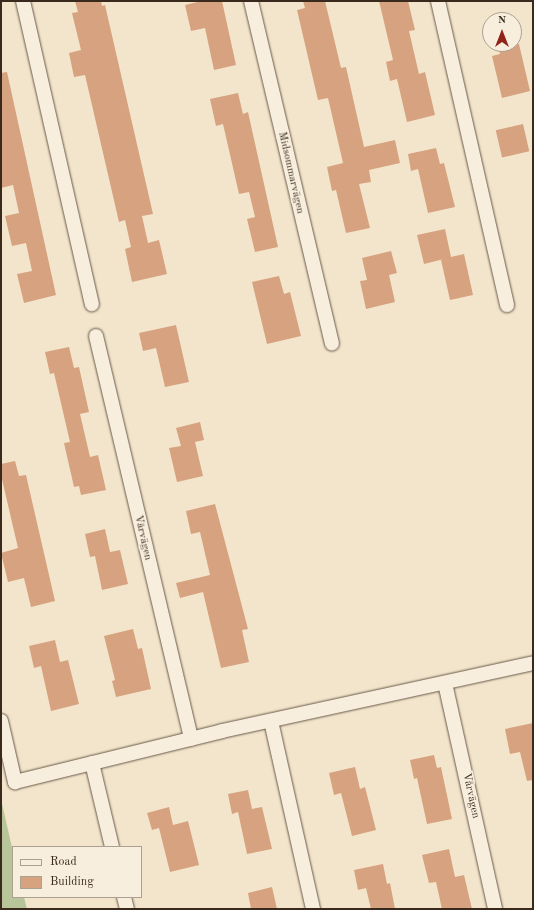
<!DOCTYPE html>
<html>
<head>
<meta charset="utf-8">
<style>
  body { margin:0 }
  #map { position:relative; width:534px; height:910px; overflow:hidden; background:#f3e5cb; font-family:"Old Standard TT",serif }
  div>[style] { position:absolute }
  .green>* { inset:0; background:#b8c59a }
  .building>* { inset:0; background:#d7a27f; transform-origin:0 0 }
  .roads { filter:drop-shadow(0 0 1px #685949) drop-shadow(0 0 1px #685949) }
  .minor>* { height:14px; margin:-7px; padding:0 7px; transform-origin:7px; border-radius:7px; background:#f7eedd }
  span { translate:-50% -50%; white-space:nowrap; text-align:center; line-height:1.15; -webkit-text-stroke:3.5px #f7eedd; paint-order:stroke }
  .street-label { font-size:11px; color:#3a2a1e }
  .frame { position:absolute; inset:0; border:2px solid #3a2a1e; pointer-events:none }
  .legend { position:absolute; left:12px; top:846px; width:130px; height:52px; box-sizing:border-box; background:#f7eedd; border:1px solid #aba091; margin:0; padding:5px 7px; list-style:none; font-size:12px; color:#3a2a1e }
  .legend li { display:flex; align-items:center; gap:8px; height:20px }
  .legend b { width:20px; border:1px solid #aba091 }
  .north { position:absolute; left:482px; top:12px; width:40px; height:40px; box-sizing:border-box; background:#f7eedd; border:1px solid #aba091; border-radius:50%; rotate:0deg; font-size:11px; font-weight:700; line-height:16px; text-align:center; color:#3a2a1e }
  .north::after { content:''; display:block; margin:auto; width:14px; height:18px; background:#8f2418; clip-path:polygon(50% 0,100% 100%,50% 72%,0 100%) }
</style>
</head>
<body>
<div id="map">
  <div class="green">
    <i style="clip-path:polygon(1px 799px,13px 852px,13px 897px,24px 897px,27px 909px,1px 909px)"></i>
  </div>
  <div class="building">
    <i style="clip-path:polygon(75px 1px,101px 1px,102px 6px,105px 5px,153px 214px,142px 216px,148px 243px,159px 240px,167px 274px,132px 282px,125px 249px,131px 247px,125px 220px,119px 222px,85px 75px,74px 77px,69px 53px,81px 50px,72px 13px,78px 12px)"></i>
    <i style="clip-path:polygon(202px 1px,222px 1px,236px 65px,214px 70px,205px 28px,191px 31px,185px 5px)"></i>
    <i style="clip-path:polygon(303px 1px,325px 1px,341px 68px,346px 67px,364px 147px,395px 140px,400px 163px,369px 170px,371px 182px,359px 184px,370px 228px,346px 233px,336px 190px,332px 191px,327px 167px,343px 163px,328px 98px,318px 100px,297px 10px,305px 8px)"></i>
    <i style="clip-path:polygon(379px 1px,408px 1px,415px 30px,409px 31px,419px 74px,425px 72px,435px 115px,407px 122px,397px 79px,390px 81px,386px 62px,393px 60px)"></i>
    <i style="clip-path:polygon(498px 44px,519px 44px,530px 91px,502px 98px,492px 56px,500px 54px)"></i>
    <i style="clip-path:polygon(7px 72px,56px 295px,24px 303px,17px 274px,32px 271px,26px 243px,12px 246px,5px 216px,19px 213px,13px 185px,1px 188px,1px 73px)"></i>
    <i style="clip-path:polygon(238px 93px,243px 114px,248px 112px,278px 247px,255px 252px,247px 219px,255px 217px,249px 192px,239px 194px,223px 124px,216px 126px,210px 99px)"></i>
    <i style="left:523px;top:124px;width:28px;height:28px;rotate:77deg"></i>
    <i style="clip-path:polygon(436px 148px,440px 164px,444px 163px,455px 207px,428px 213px,418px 169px,411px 171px,408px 154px)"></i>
    <i style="clip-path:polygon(445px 229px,451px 257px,464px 254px,473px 295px,450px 300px,441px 260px,444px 259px,424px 264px,417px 235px)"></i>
    <i style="clip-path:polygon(391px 251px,397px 273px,389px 275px,395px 302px,366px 309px,360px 281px,367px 280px,362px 258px)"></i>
    <i style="clip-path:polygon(279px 276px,284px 294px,290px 292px,301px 336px,267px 344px,252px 282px)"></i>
    <i style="clip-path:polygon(176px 325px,189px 382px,165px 387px,156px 348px,143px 351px,139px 333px)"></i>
    <i style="clip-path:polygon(69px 347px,74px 368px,79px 367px,89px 412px,80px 414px,90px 457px,98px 455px,106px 490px,81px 495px,79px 486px,74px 487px,64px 443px,70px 442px,54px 373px,50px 374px,45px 352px)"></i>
    <i style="clip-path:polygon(200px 422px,204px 440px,195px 442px,203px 476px,177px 482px,169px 448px,181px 446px,176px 428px)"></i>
    <i style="clip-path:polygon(15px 461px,19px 476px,26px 475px,55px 601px,31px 607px,24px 578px,8px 582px,1px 553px,18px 548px,1px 475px,1px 464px)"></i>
    <i style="clip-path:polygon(215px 504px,248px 629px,242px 630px,249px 662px,221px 668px,203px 592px,180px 598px,176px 583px,210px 575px,200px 532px,191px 534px,186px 511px)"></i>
    <i style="clip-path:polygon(105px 529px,110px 552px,120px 550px,128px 584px,102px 590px,95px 556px,90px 557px,85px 534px)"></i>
    <i style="clip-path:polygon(133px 629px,138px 649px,142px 648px,151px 689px,116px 697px,112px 681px,115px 680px,104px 636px)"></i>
    <i style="clip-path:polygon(55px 640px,60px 662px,68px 660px,79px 704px,51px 711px,41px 666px,34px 668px,29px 646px)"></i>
    <i style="clip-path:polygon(533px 723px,533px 780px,527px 781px,520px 752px,510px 754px,505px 729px)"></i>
    <i style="clip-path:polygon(434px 755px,437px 768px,441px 767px,452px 819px,427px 824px,417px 778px,414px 779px,410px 760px)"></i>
    <i style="clip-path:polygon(355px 767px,360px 789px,365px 787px,376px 830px,352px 836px,341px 793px,334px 795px,329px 773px)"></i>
    <i style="clip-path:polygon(248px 790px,252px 809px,262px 807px,272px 849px,247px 854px,238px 812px,232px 814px,228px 794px)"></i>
    <i style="clip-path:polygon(169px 807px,173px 825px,188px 821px,199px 865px,170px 872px,159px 828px,152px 830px,147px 813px)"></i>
    <i style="clip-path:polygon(449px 849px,455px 877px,464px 875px,472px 909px,442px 909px,436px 882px,429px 883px,422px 855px)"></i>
    <i style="clip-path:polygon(383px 864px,387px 884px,390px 883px,395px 909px,371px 909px,366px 888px,358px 890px,354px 870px)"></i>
    <i style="clip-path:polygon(272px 887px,277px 909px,251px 909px,248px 893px)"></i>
  </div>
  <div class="roads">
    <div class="minor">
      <i style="left:23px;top:1px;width:311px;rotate:77.2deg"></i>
      <i style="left:251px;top:1px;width:352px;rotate:76.7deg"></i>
      <i style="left:438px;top:1px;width:312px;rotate:77.2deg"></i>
      <i style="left:96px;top:336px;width:414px;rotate:76.7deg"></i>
      <i style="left:445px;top:683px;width:231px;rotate:77.5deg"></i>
      <i style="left:1px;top:721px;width:63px;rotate:77.1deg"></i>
      <i style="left:15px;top:782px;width:213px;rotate:-13.8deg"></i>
      <i style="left:222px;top:731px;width:318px;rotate:-12.3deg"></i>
      <i style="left:271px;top:721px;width:193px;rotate:77.4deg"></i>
      <i style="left:92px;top:763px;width:86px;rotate:76.6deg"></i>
      <i style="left:124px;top:897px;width:12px;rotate:76deg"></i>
    </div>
  </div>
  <div class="street-label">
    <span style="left:290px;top:173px;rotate:77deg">Midsommarvägen</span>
    <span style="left:142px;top:538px;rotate:77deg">Vårvägen</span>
    <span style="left:470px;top:796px;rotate:78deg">Vårvägen</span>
  </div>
  <div class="frame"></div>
  <ul class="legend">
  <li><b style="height:5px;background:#f7eedd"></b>Road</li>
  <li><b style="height:11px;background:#d7a27f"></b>Building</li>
  </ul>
  <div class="north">N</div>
</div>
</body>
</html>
